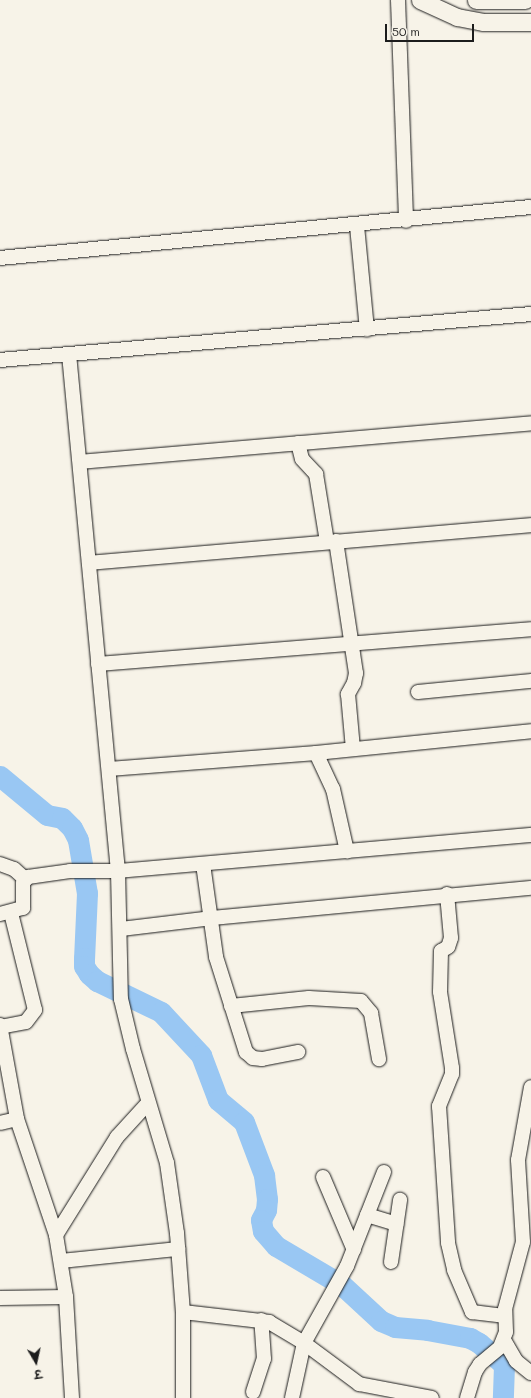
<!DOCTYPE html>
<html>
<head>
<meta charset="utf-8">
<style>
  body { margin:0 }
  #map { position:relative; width:531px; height:1398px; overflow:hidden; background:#f7f3e8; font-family:Mali,"Playpen Sans Deva",sans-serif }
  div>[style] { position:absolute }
  .river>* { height:21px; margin:-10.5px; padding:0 10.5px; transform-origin:10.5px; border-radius:10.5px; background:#99c7f3 }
  .roads { filter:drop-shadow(0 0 1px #1c1c1c) drop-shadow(0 0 1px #1c1c1c) }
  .minor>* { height:14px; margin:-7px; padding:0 7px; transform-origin:7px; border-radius:7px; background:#f7f3e8 }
  .tertiary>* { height:17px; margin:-8.5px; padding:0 8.5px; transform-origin:8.5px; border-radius:8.5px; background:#f7f3e8 }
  span { translate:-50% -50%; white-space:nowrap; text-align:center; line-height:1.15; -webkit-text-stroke:4px #f7f3e8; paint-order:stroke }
  .north { position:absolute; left:16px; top:1342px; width:40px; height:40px; -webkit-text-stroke:3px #f7f3e8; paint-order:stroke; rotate:171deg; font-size:11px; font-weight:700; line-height:16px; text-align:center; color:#1c1c1c }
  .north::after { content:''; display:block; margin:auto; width:14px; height:18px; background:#1c1c1c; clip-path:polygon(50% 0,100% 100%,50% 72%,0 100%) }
  .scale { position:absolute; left:385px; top:24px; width:89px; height:18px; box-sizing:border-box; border:2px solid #1c1c1c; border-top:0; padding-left:5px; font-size:12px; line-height:14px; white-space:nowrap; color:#1c1c1c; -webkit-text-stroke:3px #f7f3e8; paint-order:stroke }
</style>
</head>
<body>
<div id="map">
  <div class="river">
    <i style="left:0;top:776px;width:61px;rotate:39.7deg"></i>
    <i style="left:47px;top:815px;width:15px;rotate:11deg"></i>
    <i style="left:62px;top:818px;width:14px;rotate:45deg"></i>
    <i style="left:72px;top:828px;width:13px;rotate:63deg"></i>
    <i style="left:78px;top:840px;width:54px;rotate:80.4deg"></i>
    <i style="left:87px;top:893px;width:65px;rotate:92.6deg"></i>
    <i style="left:84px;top:958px;width:8px;rotate:90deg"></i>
    <i style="left:84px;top:966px;width:9px;rotate:58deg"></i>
    <i style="left:89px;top:974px;width:11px;rotate:41deg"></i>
    <i style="left:97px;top:981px;width:71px;rotate:25.8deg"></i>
    <i style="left:161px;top:1012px;width:59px;rotate:47.1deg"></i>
    <i style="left:201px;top:1055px;width:48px;rotate:69.3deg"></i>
    <i style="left:218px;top:1100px;width:34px;rotate:40deg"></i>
    <i style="left:244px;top:1122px;width:57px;rotate:69.3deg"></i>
    <i style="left:264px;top:1175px;width:24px;rotate:83deg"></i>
    <i style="left:267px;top:1199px;width:11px;rotate:95deg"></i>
    <i style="left:266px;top:1210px;width:11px;rotate:117deg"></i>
    <i style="left:261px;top:1220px;width:11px;rotate:80deg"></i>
    <i style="left:263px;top:1231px;width:20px;rotate:49deg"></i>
    <i style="left:276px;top:1246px;width:77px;rotate:30.6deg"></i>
    <i style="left:342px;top:1285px;width:53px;rotate:42.7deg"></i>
    <i style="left:381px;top:1321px;width:15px;rotate:23deg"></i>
    <i style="left:395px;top:1327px;width:32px;rotate:5deg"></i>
    <i style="left:427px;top:1330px;width:44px;rotate:10.5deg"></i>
    <i style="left:470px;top:1338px;width:10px;rotate:29deg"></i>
    <i style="left:479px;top:1343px;width:33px;rotate:41deg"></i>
    <i style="left:504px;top:1365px;width:33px;rotate:92deg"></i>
  </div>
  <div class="roads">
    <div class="minor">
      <i style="left:398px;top:0;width:221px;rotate:87.9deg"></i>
      <i style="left:357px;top:226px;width:104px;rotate:84.5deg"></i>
      <i style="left:0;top:258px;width:533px;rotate:-5.49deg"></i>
      <i style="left:69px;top:354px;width:519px;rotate:84.59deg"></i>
      <i style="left:118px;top:871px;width:128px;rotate:88.7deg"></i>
      <i style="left:121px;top:999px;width:51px;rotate:76.5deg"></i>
      <i style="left:133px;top:1049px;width:119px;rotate:73.4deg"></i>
      <i style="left:167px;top:1163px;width:71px;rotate:81.9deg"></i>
      <i style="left:177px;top:1233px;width:79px;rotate:85.7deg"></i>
      <i style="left:183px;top:1312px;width:86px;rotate:90deg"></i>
      <i style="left:0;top:360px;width:533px;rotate:-4.95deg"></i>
      <i style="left:298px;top:443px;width:16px;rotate:76deg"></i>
      <i style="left:302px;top:459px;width:21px;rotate:47deg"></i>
      <i style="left:316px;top:474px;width:69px;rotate:80.8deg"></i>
      <i style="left:80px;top:462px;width:453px;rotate:-4.9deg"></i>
      <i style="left:336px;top:541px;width:134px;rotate:81.4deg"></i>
      <i style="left:356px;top:673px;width:10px;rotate:101deg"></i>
      <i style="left:354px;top:683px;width:13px;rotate:119deg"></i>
      <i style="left:348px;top:694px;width:55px;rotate:84.8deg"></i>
      <i style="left:89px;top:563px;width:444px;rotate:-4.9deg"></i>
      <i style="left:98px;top:664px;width:434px;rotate:-4.6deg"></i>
      <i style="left:418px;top:692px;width:114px;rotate:-5.6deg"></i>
      <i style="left:316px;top:753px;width:40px;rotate:65deg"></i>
      <i style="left:333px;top:789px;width:64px;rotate:77.3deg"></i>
      <i style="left:109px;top:769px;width:208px;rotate:-4.4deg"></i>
      <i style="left:316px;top:753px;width:216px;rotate:-5.8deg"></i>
      <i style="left:0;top:864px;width:15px;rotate:20deg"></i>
      <i style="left:14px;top:869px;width:15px;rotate:42deg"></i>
      <i style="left:203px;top:864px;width:94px;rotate:82deg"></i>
      <i style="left:216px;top:957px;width:100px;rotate:72.5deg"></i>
      <i style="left:246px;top:1052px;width:9px;rotate:41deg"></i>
      <i style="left:253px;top:1058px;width:9px;rotate:6deg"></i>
      <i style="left:262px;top:1059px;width:37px;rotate:-11deg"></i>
      <i style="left:447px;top:894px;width:44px;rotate:84.8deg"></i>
      <i style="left:451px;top:938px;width:9px;rotate:108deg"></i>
      <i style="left:448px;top:947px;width:8px;rotate:150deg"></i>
      <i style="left:441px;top:951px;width:41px;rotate:91.4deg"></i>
      <i style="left:440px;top:992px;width:77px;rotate:81deg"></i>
      <i style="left:452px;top:1068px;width:6px;rotate:90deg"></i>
      <i style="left:452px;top:1074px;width:35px;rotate:112deg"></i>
      <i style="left:439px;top:1106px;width:137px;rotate:86.2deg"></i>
      <i style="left:448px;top:1243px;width:28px;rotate:77deg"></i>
      <i style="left:454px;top:1270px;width:46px;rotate:66.8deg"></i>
      <i style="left:472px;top:1312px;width:32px;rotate:7deg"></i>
      <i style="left:0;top:914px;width:24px;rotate:-15deg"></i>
      <i style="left:23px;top:908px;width:25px;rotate:-90deg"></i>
      <i style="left:23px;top:883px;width:8px;rotate:-50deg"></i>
      <i style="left:28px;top:877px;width:42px;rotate:-8.1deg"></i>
      <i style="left:70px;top:871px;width:48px"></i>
      <i style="left:118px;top:871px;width:415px;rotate:-5deg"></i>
      <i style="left:121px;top:929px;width:92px;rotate:-6.9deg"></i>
      <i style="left:212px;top:918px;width:320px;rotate:-5.4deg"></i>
      <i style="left:231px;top:1006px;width:78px;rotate:-5.9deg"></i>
      <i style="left:309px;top:998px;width:52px;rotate:3.3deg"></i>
      <i style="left:361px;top:1001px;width:16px;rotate:50deg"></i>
      <i style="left:371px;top:1013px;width:47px;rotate:80.1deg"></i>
      <i style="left:0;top:1025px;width:96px;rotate:79.7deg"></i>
      <i style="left:17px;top:1119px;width:17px;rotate:167deg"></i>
      <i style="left:0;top:1027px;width:26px;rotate:-11deg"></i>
      <i style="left:26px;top:1022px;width:15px;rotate:-53deg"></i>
      <i style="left:35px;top:1010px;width:100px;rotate:-103.9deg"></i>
      <i style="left:17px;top:1119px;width:122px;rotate:71.4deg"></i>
      <i style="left:56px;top:1235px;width:63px;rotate:80.8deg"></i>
      <i style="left:323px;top:1177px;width:79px;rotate:67deg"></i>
      <i style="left:367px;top:1215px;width:31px;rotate:17deg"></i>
      <i style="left:56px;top:1235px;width:115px;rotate:-58.1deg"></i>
      <i style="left:117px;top:1137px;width:46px;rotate:-47.6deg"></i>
      <i style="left:61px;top:1261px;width:118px;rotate:-5.9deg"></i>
      <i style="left:391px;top:1262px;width:63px;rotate:-81.7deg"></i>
      <i style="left:0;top:1298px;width:66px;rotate:-0.9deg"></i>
      <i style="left:66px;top:1297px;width:101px;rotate:86.6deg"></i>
      <i style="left:183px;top:1312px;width:87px;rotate:6.6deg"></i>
      <i style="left:269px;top:1322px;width:41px;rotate:31deg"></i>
      <i style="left:304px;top:1343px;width:69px;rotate:36.7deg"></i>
      <i style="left:359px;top:1384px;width:74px;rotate:10.9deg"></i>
      <i style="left:504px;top:1340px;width:24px;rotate:60deg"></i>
      <i style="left:516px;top:1361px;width:19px;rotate:39deg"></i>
      <i style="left:253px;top:1392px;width:35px;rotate:-72deg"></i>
      <i style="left:264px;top:1359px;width:39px;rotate:-94deg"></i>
      <i style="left:292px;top:1398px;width:56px;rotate:-77.7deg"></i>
      <i style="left:304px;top:1343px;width:88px;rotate:-60.8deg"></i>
      <i style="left:347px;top:1266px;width:101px;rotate:-68.5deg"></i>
      <i style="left:467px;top:1398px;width:27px;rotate:-73deg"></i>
      <i style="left:475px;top:1372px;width:9px;rotate:-58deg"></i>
      <i style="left:480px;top:1364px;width:26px;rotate:-40deg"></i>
      <i style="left:500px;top:1347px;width:16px;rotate:-68deg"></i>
      <i style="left:506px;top:1332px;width:23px;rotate:-92deg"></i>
      <i style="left:505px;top:1309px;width:69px;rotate:-75deg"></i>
      <i style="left:523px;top:1242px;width:82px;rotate:-93.5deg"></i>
      <i style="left:518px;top:1160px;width:74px;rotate:-79.9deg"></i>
    </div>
    <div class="tertiary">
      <i style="left:420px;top:0;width:41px;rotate:24.7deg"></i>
      <i style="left:457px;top:17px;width:26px;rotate:11deg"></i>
      <i style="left:483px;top:22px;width:48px"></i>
      <i style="left:476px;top:0;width:49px"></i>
    </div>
  </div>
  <div class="north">उ</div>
  <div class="scale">50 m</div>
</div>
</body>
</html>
